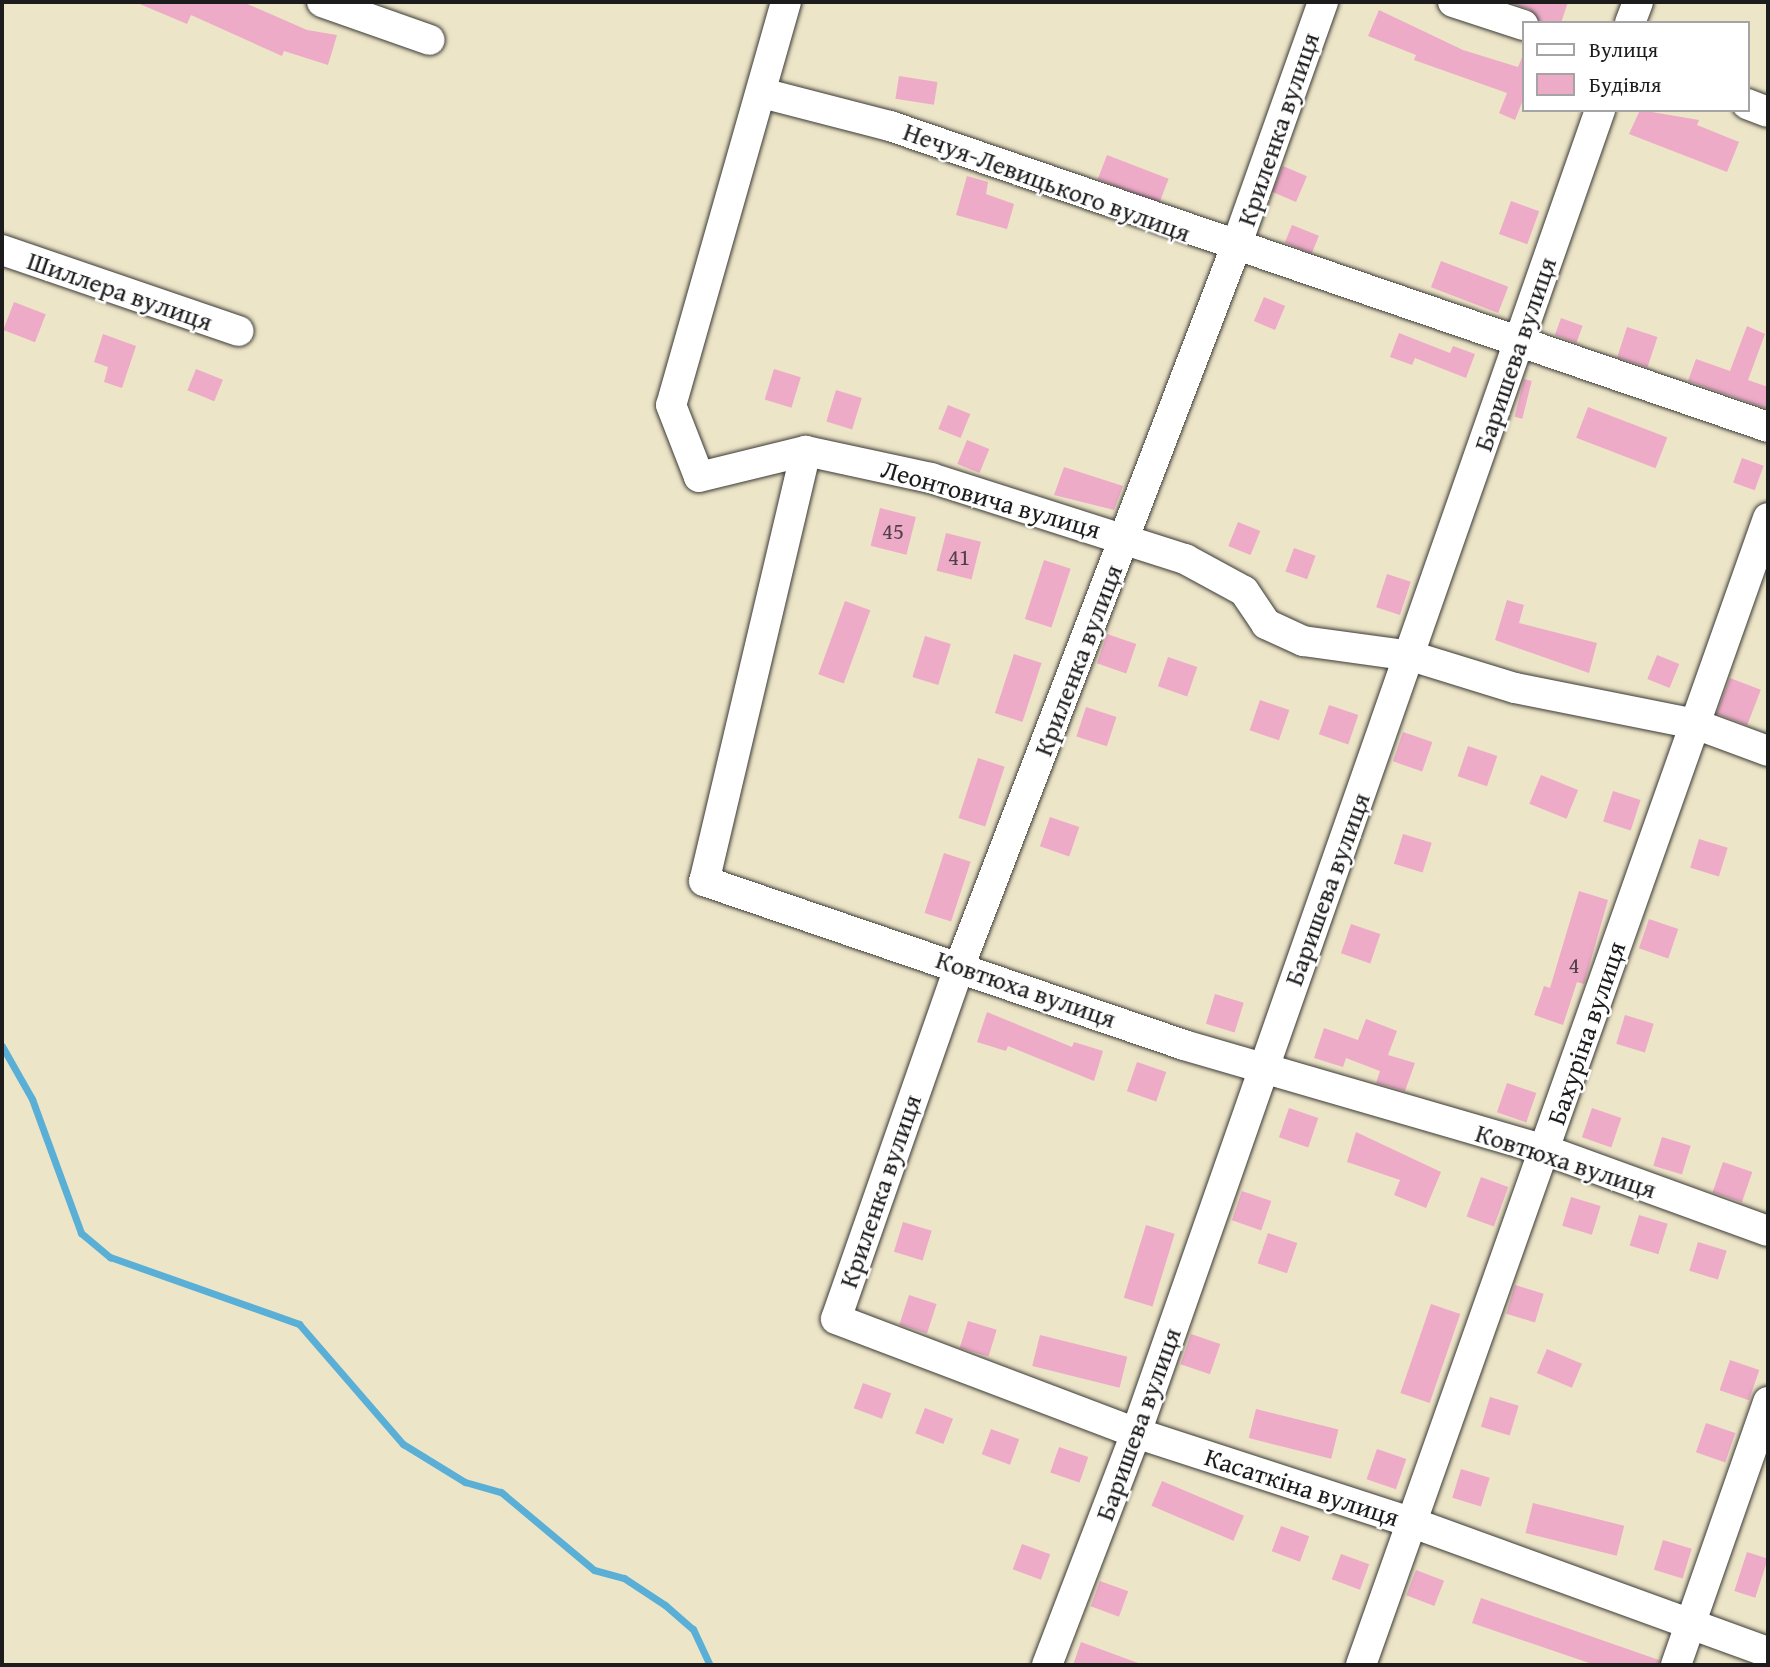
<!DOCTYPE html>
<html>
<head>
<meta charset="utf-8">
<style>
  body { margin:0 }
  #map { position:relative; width:1770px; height:1667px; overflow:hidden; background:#ede5c8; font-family:"Gentium Book Plus",serif }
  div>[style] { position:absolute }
  .stream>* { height:7px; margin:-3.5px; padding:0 3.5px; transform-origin:3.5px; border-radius:3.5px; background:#5aafd6 }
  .building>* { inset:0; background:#edabc8; transform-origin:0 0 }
  .roads { filter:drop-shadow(0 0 2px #3b3a36) drop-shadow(0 0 2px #3b3a36) }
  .minor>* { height:30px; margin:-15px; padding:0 15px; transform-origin:15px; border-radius:15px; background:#fff }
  span { translate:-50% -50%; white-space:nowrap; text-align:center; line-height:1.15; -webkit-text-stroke:5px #fff; paint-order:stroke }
  .number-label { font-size:23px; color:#504047 }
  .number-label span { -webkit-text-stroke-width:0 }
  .street-label { font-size:26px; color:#1c1c1c }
  .frame { position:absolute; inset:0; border:4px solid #1c1c1c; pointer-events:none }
  .legend { position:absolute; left:1522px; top:21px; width:228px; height:91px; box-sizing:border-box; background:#fff; border:2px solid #a4a4a4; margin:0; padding:9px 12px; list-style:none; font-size:21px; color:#1c1c1c }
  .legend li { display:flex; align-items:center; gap:14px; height:35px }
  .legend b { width:35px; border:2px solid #a4a4a4 }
</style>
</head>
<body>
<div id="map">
  <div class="stream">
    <i style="left:2px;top:1046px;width:61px;rotate:60.5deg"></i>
    <i style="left:32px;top:1099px;width:143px;rotate:69.9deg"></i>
    <i style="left:81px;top:1233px;width:38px;rotate:40deg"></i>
    <i style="left:110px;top:1257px;width:201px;rotate:19.5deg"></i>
    <i style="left:299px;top:1324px;width:159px;rotate:49.1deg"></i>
    <i style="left:403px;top:1444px;width:73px;rotate:31.5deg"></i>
    <i style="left:465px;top:1482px;width:37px;rotate:16deg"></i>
    <i style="left:501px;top:1492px;width:121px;rotate:40deg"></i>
    <i style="left:594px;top:1570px;width:31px;rotate:15deg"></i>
    <i style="left:624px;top:1578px;width:49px;rotate:33.4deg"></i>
    <i style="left:665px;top:1605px;width:37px;rotate:41deg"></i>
    <i style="left:693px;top:1629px;width:40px;rotate:65deg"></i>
  </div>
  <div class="building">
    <i style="clip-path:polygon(135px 2px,243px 2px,307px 30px,337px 35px,328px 65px,284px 51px,282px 56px,191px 15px,187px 24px)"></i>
    <i style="clip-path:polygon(1508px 2px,1568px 2px,1561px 23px,1540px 22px,1529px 9px)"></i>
    <i style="clip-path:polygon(1379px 10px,1463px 50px,1518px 67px,1523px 55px,1523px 100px,1515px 120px,1499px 113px,1507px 93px,1414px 60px,1416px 55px,1368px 36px)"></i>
    <i style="left:899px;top:76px;width:39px;height:23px;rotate:9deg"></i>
    <i style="clip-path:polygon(1640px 110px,1699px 120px,1697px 125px,1739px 142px,1727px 172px,1629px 134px)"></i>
    <i style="left:1107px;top:155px;width:66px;height:26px;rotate:21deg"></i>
    <i style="left:1283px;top:166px;width:26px;height:28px;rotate:23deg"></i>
    <i style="clip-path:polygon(967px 176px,988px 182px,986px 194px,1014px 204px,1007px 229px,956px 215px)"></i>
    <i style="left:1511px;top:201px;width:30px;height:35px;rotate:20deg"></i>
    <i style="left:1292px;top:225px;width:29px;height:19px;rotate:22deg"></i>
    <i style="left:1441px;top:261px;width:72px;height:28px;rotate:21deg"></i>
    <i style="left:1264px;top:297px;width:23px;height:26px;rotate:23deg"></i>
    <i style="left:14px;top:302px;width:34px;height:30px;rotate:21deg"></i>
    <i style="left:1561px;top:318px;width:23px;height:18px;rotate:20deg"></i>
    <i style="clip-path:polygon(1747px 326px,1765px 334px,1748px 380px,1768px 387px,1768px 409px,1688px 381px,1696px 359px,1730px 371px)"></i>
    <i style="left:1627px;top:327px;width:32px;height:32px;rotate:18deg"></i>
    <i style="clip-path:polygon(1399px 333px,1450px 353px,1453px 346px,1475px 354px,1466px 378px,1415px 358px,1412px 365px,1390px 357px)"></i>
    <i style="clip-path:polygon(103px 334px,136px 346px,122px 388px,104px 382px,108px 367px,94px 362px)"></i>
    <i style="left:196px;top:369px;width:29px;height:23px;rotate:22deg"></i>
    <i style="left:774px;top:369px;width:28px;height:32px;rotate:17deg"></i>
    <i style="left:1524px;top:379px;width:8px;height:39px;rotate:14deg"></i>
    <i style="left:836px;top:390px;width:27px;height:33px;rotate:17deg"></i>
    <i style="left:948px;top:405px;width:24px;height:26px;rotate:22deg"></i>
    <i style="left:1588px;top:407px;width:85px;height:33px;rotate:21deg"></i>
    <i style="left:967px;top:440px;width:24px;height:26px;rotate:22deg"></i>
    <i style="left:1742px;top:458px;width:23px;height:26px;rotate:20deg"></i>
    <i style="clip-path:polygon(1064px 467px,1123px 486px,1114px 510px,1054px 495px)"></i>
    <i style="left:880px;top:508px;width:37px;height:39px;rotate:14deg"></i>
    <i style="left:1238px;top:522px;width:24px;height:26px;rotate:22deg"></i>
    <i style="left:946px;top:533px;width:36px;height:39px;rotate:14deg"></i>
    <i style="left:1294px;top:548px;width:23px;height:25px;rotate:20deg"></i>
    <i style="left:1044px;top:560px;width:28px;height:62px;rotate:18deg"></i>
    <i style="left:1387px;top:574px;width:25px;height:35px;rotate:18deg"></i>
    <i style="clip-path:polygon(1507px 600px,1524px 605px,1519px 623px,1597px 643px,1589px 673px,1495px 640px)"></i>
    <i style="left:845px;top:601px;width:27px;height:78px;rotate:20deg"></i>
    <i style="left:1107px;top:634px;width:31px;height:31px;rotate:19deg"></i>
    <i style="left:925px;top:636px;width:27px;height:43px;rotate:17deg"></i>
    <i style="left:1014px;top:654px;width:29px;height:62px;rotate:18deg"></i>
    <i style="left:1657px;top:655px;width:24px;height:26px;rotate:22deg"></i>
    <i style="left:1168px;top:657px;width:31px;height:31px;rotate:19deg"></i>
    <i style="left:1730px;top:678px;width:33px;height:38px;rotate:21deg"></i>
    <i style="left:1260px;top:700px;width:31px;height:32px;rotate:19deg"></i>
    <i style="left:1329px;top:705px;width:31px;height:31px;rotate:19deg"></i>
    <i style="left:1086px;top:707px;width:32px;height:31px;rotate:18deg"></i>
    <i style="left:1403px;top:732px;width:31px;height:31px;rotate:19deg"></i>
    <i style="left:1468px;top:746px;width:31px;height:32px;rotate:19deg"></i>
    <i style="left:978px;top:758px;width:28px;height:63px;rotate:18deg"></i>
    <i style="left:1541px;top:775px;width:40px;height:31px;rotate:22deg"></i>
    <i style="left:1613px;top:791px;width:29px;height:32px;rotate:18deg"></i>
    <i style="left:1050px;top:817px;width:31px;height:31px;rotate:19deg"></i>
    <i style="left:1403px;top:834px;width:30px;height:31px;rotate:17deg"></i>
    <i style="left:1699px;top:839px;width:30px;height:30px;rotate:17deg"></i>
    <i style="left:944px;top:853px;width:28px;height:63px;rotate:18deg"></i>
    <i style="clip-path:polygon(1579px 891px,1608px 900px,1584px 984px,1577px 982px,1563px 1025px,1534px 1015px,1544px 986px,1550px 988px)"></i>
    <i style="left:1649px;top:919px;width:31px;height:31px;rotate:19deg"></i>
    <i style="left:1351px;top:924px;width:31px;height:31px;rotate:19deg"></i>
    <i style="left:1215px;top:994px;width:30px;height:31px;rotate:17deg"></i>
    <i style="clip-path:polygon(987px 1012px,1072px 1047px,1074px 1042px,1103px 1051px,1094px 1081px,1008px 1046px,1006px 1051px,977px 1042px)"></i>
    <i style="left:1625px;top:1015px;width:30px;height:30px;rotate:17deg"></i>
    <i style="clip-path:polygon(1366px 1019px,1397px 1031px,1388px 1055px,1415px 1063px,1405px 1091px,1376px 1083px,1380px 1071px,1346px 1058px,1343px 1067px,1314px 1058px,1324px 1028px,1358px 1040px)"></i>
    <i style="left:1137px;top:1062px;width:31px;height:31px;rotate:19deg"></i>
    <i style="left:1507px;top:1083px;width:31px;height:31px;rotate:19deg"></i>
    <i style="left:1289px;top:1108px;width:31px;height:31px;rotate:19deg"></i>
    <i style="left:1592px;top:1108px;width:31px;height:31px;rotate:19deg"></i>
    <i style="clip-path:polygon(1356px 1132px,1441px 1172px,1426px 1208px,1394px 1195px,1400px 1180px,1347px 1162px)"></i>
    <i style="left:1662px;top:1137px;width:30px;height:30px;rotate:17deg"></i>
    <i style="left:1723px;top:1162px;width:31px;height:32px;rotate:19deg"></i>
    <i style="left:1481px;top:1177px;width:29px;height:42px;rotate:20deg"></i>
    <i style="left:1242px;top:1191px;width:31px;height:31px;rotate:19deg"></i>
    <i style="left:1571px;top:1197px;width:31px;height:30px;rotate:17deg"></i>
    <i style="left:1639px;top:1215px;width:30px;height:32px;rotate:17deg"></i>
    <i style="left:903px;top:1222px;width:30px;height:31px;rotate:17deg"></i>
    <i style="left:1146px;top:1225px;width:30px;height:76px;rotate:17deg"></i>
    <i style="left:1268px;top:1233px;width:31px;height:32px;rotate:19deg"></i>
    <i style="left:1698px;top:1242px;width:30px;height:30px;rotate:17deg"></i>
    <i style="left:1515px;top:1285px;width:30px;height:30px;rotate:17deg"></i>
    <i style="left:909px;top:1295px;width:29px;height:31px;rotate:18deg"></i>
    <i style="left:1431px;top:1304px;width:31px;height:94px;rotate:19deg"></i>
    <i style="left:968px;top:1321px;width:30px;height:28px;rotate:17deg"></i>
    <i style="left:1191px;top:1334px;width:31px;height:32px;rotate:19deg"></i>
    <i style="left:1040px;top:1335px;width:90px;height:32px;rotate:14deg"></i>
    <i style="left:1547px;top:1349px;width:38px;height:26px;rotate:23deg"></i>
    <i style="left:1730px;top:1360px;width:31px;height:32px;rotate:19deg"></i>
    <i style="left:863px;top:1383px;width:30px;height:27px;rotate:20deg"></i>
    <i style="left:1490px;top:1397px;width:30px;height:31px;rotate:17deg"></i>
    <i style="left:925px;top:1408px;width:30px;height:27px;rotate:21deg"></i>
    <i style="left:1256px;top:1409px;width:85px;height:30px;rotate:14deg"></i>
    <i style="left:1706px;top:1423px;width:31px;height:31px;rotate:19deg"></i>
    <i style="left:991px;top:1429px;width:30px;height:27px;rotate:20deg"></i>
    <i style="left:1059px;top:1447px;width:31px;height:27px;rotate:19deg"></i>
    <i style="left:1377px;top:1449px;width:31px;height:32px;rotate:19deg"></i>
    <i style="left:1461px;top:1469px;width:30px;height:30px;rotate:17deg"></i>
    <i style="left:1162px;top:1481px;width:89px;height:27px;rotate:23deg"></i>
    <i style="left:1533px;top:1503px;width:94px;height:31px;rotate:14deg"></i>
    <i style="left:1281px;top:1526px;width:30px;height:27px;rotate:20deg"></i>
    <i style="left:1663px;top:1540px;width:30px;height:31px;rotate:17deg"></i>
    <i style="left:1022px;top:1544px;width:30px;height:27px;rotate:20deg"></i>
    <i style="left:1747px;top:1552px;width:22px;height:41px;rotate:18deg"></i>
    <i style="left:1341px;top:1554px;width:30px;height:27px;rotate:20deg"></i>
    <i style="left:1416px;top:1570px;width:30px;height:27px;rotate:21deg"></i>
    <i style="left:1100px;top:1581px;width:30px;height:27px;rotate:20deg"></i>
    <i style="clip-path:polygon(1481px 1598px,1659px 1660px,1659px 1665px,1595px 1665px,1472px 1623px)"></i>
    <i style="clip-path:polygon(1081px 1642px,1138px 1663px,1138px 1665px,1073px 1665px)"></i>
  </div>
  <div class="roads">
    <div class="minor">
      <i style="left:322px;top:2px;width:114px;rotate:19.4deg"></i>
      <i style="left:786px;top:2px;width:419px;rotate:105.9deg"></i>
      <i style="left:671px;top:405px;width:77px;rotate:68.7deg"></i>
      <i style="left:699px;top:477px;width:110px;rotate:-13.7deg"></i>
      <i style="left:806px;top:451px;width:128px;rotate:12.2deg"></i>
      <i style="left:931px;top:478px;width:267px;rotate:17.7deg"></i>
      <i style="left:1185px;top:559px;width:67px;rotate:28.5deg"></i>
      <i style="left:1244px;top:591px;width:40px;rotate:56deg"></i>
      <i style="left:1266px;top:624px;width:41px;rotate:24.7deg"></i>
      <i style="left:1303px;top:641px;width:109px;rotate:7.9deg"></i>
      <i style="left:1411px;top:656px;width:109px;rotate:17.1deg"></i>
      <i style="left:1515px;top:688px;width:184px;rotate:11.3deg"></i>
      <i style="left:1695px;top:724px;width:78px;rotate:20.3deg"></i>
      <i style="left:1323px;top:2px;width:262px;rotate:109.6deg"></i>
      <i style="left:1235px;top:249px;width:767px;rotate:111.01deg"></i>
      <i style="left:960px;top:965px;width:375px;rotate:109.3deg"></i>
      <i style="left:836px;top:1319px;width:321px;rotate:20.8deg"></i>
      <i style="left:1136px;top:1433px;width:291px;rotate:18deg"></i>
      <i style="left:1413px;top:1523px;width:378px;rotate:20deg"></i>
      <i style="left:1453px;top:2px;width:74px;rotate:18.2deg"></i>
      <i style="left:1630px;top:23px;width:22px;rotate:-69deg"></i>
      <i style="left:762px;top:93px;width:132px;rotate:14.5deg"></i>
      <i style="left:890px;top:126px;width:928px;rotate:18.92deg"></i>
      <i style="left:1747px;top:104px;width:22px;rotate:21deg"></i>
      <i style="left:2px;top:250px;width:250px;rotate:18.9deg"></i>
      <i style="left:806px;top:451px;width:442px;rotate:103.3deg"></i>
      <i style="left:704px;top:881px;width:507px;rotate:18.86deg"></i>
      <i style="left:1184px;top:1045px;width:376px;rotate:16.2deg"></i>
      <i style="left:1545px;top:1150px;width:237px;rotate:20deg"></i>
      <i style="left:1047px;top:1665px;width:248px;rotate:-69deg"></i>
      <i style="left:1136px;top:1433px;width:1402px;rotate:-70.67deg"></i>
      <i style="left:1361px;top:1665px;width:1217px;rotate:-70.46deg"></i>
      <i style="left:1676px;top:1665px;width:279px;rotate:-70.7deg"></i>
    </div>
  </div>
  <div class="number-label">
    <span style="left:893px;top:531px">45</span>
    <span style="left:959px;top:557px">41</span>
    <span style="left:1574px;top:965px">4</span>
  </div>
  <div class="street-label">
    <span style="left:1278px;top:129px;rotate:-71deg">Криленка вулиця</span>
    <span style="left:1047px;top:182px;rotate:20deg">Нечуя-Левицького вулиця</span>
    <span style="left:120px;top:291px;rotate:19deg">Шиллера вулиця</span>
    <span style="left:1515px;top:354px;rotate:-71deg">Баришева вулиця</span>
    <span style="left:991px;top:499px;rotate:16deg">Леонтовича вулиця</span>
    <span style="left:1078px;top:660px;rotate:-69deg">Криленка вулиця</span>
    <span style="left:1327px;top:889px;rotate:-70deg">Баришева вулиця</span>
    <span style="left:1026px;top:989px;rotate:19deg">Ковтюха вулиця</span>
    <span style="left:1586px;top:1033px;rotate:-71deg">Бахуріна вулиця</span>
    <span style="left:1566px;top:1161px;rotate:18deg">Ковтюха вулиця</span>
    <span style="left:880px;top:1191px;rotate:-71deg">Криленка вулиця</span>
    <span style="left:1138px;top:1424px;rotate:-70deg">Баришева вулиця</span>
    <span style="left:1302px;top:1487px;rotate:18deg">Касаткіна вулиця</span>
  </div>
  <div class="frame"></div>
  <ul class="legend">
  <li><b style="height:9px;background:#fff"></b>Вулиця</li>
  <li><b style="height:19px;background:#edabc8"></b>Будівля</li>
  </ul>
</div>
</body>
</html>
